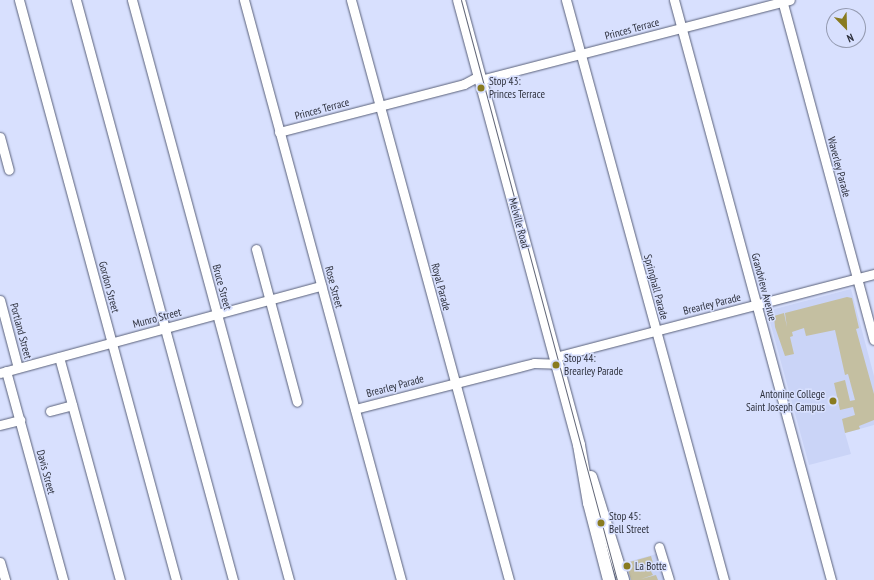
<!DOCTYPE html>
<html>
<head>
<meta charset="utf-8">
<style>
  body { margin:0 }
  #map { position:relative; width:874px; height:580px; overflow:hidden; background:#d8e0fe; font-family:"PT Sans Narrow",sans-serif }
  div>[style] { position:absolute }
  .built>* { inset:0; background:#cad4f7 }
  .building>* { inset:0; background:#c4bfa1 }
  .roads { filter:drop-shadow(0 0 1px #596079) drop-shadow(0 0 1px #596079) }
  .minor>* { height:9px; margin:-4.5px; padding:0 4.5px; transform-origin:4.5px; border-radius:4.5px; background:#fff }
  .major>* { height:12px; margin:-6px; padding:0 6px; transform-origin:6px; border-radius:6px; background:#fff }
  .tram>* { height:1px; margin:-0.5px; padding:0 0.5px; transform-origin:0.5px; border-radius:0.5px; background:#636879 }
  .dots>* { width:11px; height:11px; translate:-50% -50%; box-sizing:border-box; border:2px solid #d8e0fe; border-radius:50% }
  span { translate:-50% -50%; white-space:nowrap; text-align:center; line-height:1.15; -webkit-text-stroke:3px #d8e0fe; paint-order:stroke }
  .street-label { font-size:11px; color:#2d303c }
  .poi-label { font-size:11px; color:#2d303c }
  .left { translate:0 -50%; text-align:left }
  .right { translate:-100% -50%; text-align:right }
  .north { position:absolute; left:826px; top:8px; width:40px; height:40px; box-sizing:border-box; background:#d8e0fe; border:1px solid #949ab0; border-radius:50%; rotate:157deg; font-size:11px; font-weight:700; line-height:16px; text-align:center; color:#2d303c }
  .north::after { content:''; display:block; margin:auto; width:14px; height:18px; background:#897b20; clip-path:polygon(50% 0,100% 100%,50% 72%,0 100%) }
</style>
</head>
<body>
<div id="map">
  <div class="built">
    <i style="clip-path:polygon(851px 289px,874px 376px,874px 425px,845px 433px,851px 454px,809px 465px,767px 311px)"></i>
    <i style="clip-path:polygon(660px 553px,667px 580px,628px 580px,623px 563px)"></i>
  </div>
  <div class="building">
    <i style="clip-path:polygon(847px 297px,852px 298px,859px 328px,856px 329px,874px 394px,874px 420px,859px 426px,860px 429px,845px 433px,842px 419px,855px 415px,853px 407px,840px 410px,834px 383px,845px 380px,850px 401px,855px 400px,848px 374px,845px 375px,835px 330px,806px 336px,804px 328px,792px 332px,793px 336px,790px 337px,794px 354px,785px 356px,775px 327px,774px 316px,784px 313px,787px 327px,785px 313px)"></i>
    <i style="clip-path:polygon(651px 556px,653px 563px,641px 566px,641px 568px,648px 566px,653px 575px,641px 579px,656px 575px,658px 580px,631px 580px,626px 563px)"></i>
  </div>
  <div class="roads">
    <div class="minor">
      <i style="left:19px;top:0;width:601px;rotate:74.85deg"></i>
      <i style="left:76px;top:0;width:601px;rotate:74.85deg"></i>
      <i style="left:132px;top:0;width:601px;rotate:74.85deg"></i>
      <i style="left:244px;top:0;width:601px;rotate:74.85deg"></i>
      <i style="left:351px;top:0;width:601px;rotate:74.76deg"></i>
      <i style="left:566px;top:0;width:601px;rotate:74.76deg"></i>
      <i style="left:674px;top:0;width:601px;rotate:74.85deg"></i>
      <i style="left:782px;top:0;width:352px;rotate:74.9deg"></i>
      <i style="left:480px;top:80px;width:320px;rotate:-14.5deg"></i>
      <i style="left:279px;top:132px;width:191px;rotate:-14.5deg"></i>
      <i style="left:464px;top:84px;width:17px;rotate:-28deg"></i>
      <i style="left:0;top:137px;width:34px;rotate:75deg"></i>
      <i style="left:256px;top:249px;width:158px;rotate:75deg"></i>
      <i style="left:0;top:300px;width:70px;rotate:75.2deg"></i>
      <i style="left:59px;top:357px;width:231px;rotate:74.7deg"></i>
      <i style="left:555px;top:357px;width:330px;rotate:-14.6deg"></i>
      <i style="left:6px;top:371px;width:217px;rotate:74.7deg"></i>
      <i style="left:0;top:373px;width:333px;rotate:-15.2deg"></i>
      <i style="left:355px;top:409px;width:185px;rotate:-14.4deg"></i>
      <i style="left:534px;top:363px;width:23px;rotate:2deg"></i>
      <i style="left:50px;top:411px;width:23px;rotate:-15deg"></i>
      <i style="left:0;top:425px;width:21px;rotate:-14deg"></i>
      <i style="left:659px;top:547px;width:34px;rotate:73deg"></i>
      <i style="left:0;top:562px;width:19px;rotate:74deg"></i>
    </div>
    <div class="major">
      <i style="left:459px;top:0;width:461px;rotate:74.9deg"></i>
      <i style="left:579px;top:445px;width:59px;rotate:80.2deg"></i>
      <i style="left:589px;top:503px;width:80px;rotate:75.4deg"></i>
      <i style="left:591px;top:477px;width:108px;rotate:72.7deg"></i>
    </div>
  </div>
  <div class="tram">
    <i style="left:461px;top:0;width:601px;rotate:74.95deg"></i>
  </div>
  <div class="dots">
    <i style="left:481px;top:88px;background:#897b20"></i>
    <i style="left:556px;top:365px;background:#897b20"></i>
    <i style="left:833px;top:401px;background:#897b20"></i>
    <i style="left:601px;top:523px;background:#897b20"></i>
    <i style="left:627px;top:566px;background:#897b20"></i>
  </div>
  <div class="street-label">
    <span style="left:632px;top:29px;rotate:-15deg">Princes Terrace</span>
    <span style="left:322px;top:109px;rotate:-15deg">Princes Terrace</span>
    <span style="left:839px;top:167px;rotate:75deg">Waverley Parade</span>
    <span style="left:519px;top:223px;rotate:75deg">Melville Road</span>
    <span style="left:109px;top:287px;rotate:75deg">Gordon Street</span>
    <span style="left:222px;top:287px;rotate:75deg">Bruce Street</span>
    <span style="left:334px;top:287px;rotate:75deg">Rose Street</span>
    <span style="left:441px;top:287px;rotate:75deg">Royal Parade</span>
    <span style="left:656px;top:287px;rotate:75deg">Springhall Parade</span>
    <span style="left:764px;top:287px;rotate:75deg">Grandview Avenue</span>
    <span style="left:712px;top:304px;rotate:-14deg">Brearley Parade</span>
    <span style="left:157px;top:318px;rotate:-15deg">Munro Street</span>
    <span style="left:21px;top:331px;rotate:75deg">Portland Street</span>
    <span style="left:395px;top:386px;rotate:-15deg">Brearley Parade</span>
    <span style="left:46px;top:472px;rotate:75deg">Davis Street</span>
  </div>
  <div class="poi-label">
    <span class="left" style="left:489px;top:88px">Stop 43:<br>Princes Terrace</span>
    <span class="left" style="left:564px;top:365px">Stop 44:<br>Brearley Parade</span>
    <span class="right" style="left:825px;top:401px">Antonine College<br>Saint Joseph Campus</span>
    <span class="left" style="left:609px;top:523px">Stop 45:<br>Bell Street</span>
    <span class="left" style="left:635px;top:566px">La Botte</span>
  </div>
  <div class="north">N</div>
</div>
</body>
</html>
